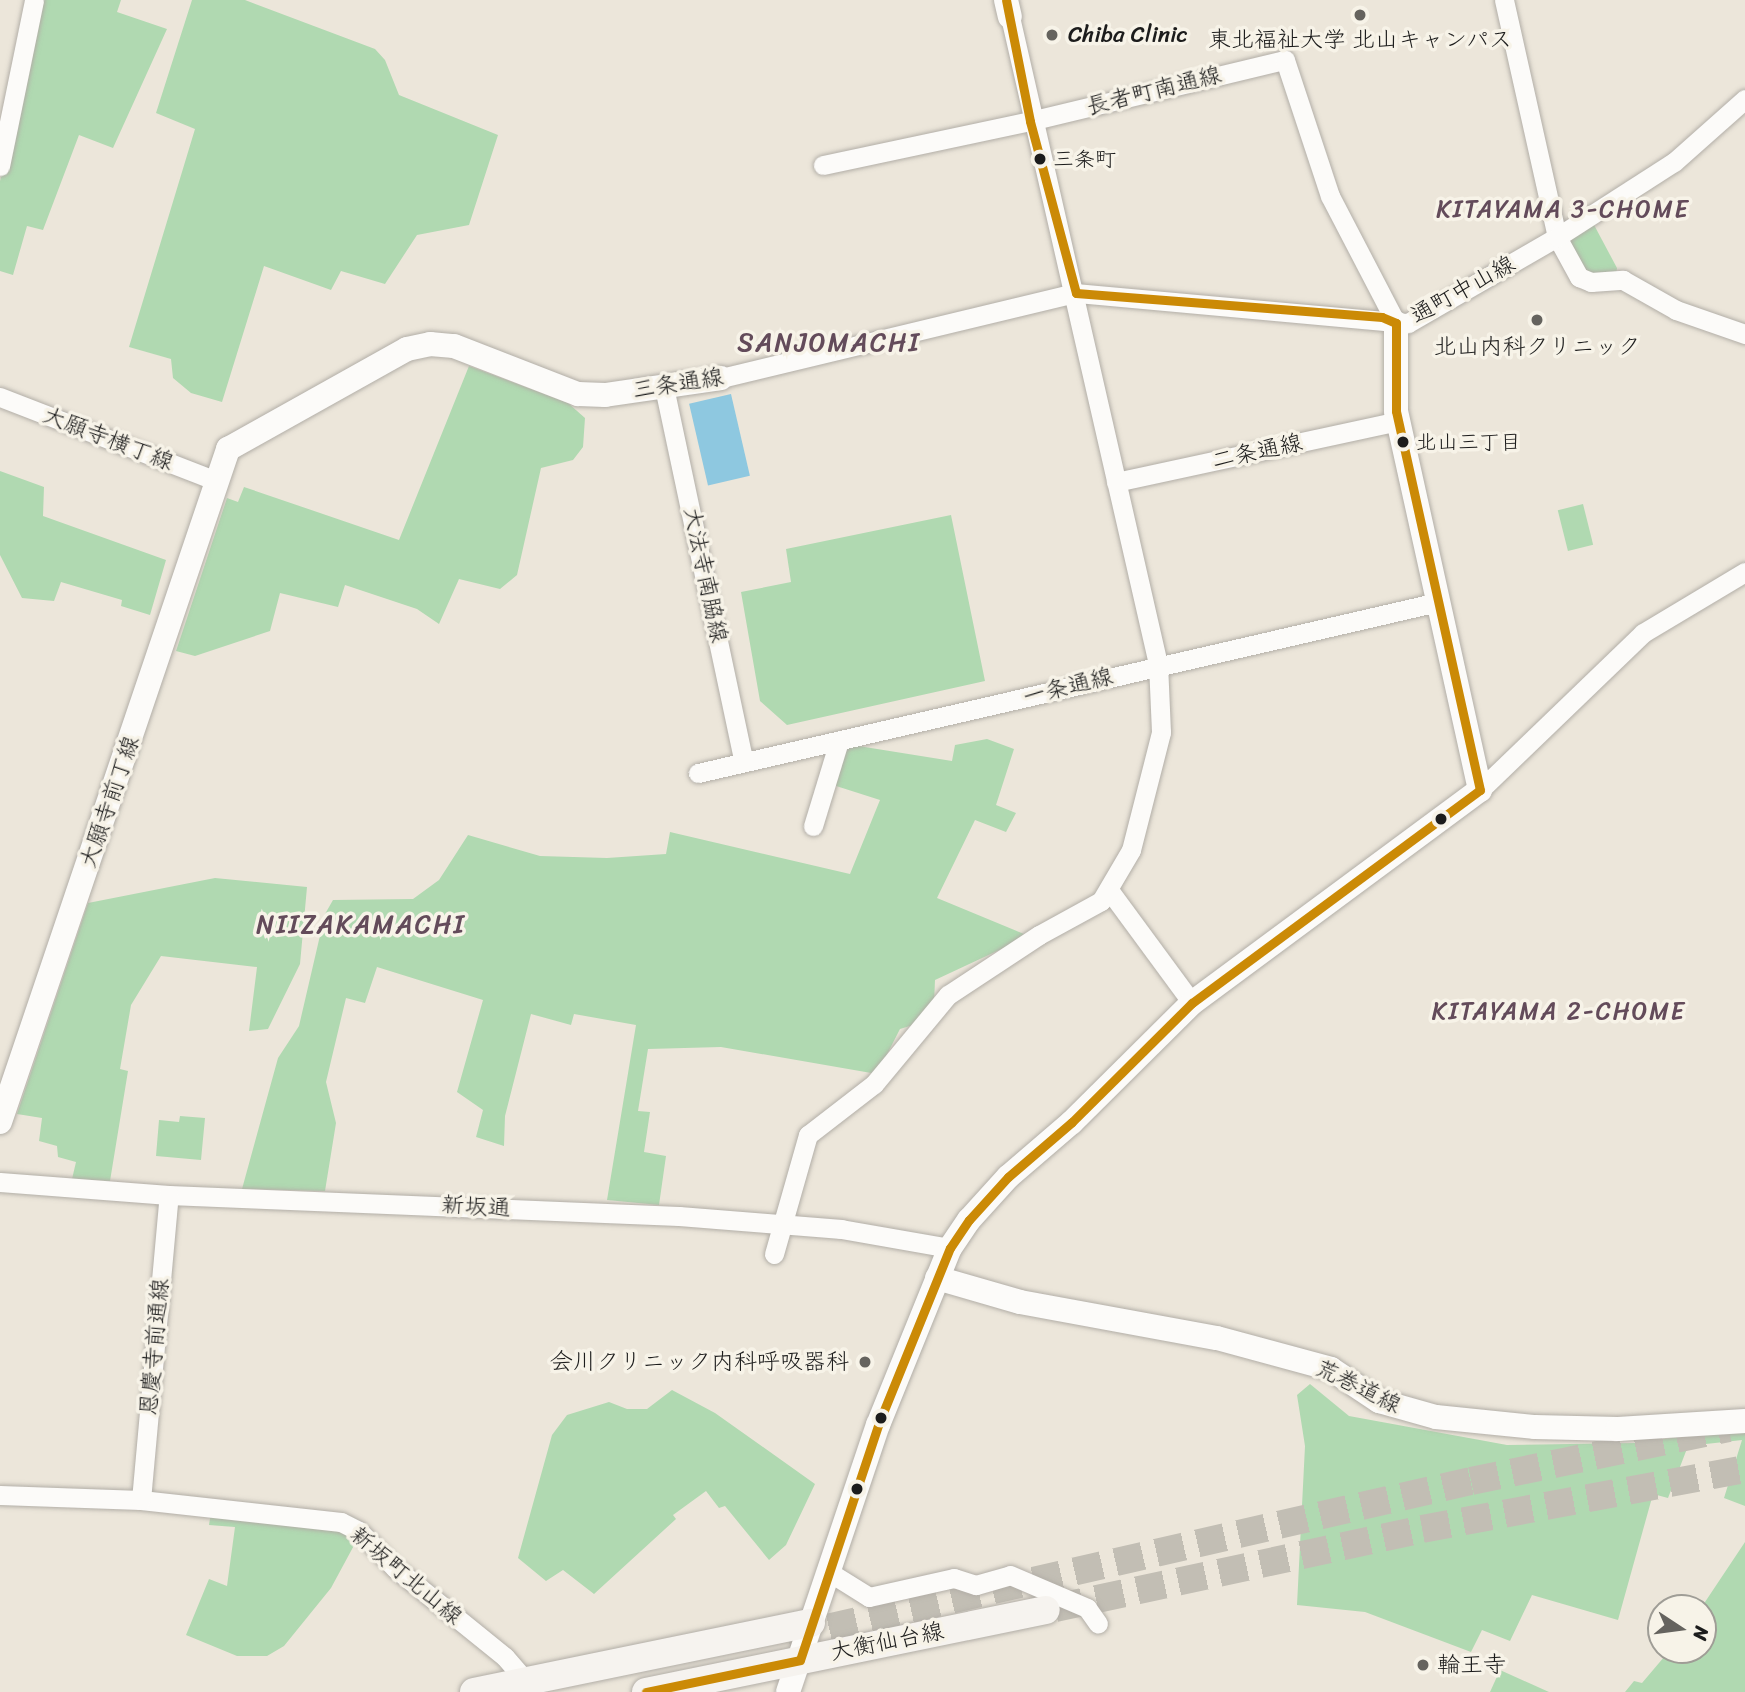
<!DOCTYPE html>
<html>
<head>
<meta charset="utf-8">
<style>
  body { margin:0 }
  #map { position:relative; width:1745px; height:1692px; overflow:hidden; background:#ece6da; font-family:Sriracha,"Klee One",sans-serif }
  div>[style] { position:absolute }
  .green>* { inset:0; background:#b0d9b1; transform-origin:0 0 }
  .water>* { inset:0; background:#8ec8e0; transform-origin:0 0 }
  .secondary-tunnel>* { height:28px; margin-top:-14px; transform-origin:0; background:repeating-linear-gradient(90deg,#c2beb4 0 28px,transparent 0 42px) }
  .roads { filter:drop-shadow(0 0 2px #b2aea7) drop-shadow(0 0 2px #b2aea7) }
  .minor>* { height:19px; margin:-9.5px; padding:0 9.5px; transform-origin:9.5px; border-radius:9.5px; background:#fcfbf9 }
  .tertiary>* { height:24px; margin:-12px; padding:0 12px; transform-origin:12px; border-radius:12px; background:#fcfbf9 }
  .secondary>* { height:28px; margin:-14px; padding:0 14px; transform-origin:14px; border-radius:14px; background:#f6f3ef }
  .bus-1>* { height:9px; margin:-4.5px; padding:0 4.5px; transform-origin:4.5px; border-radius:4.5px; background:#cb8a06 }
  .dots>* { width:19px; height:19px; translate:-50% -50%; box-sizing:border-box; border:4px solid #f7f3e8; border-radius:50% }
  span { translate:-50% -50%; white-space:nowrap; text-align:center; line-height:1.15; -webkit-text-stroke:7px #f7f3e8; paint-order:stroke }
  .bus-label { font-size:21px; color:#1c1c1c }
  .left { translate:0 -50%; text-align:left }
  .poi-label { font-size:23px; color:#1c1c1c }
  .right { translate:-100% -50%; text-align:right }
  .street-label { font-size:23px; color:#1c1c1c }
  .neighbourhood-label { font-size:24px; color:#634b5a; letter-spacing:2px }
  .quarter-label { font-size:26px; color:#634b5a; letter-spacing:2px }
  .north { position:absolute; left:1647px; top:1594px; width:70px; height:70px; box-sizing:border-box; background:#f7f3e8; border:2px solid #9f9d96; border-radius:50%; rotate:103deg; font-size:19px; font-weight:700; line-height:28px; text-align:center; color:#1c1c1c }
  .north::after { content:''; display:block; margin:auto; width:24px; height:32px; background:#65635e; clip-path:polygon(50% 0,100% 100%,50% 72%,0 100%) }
</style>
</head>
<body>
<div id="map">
  <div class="green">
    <i style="clip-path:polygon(44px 0,121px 0,117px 12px,167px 29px,113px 148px,79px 135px,43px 230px,27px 226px,13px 275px,0 271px,0 181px)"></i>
    <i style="clip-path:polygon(192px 0,245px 0,375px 49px,385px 60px,399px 95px,498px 135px,469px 225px,417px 235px,385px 284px,341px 271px,331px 290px,264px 266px,222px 402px,191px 393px,173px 378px,171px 359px,129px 347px,195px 129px,156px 113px)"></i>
    <i style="clip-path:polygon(1593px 223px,1617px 268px,1616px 276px,1592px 279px,1563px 238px)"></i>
    <i style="clip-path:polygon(469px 366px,568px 403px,585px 418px,583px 447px,573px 460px,541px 468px,517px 575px,500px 589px,459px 579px,439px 624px,417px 609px,345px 585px,338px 607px,280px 593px,270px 631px,195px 656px,176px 651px,227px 498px,238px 502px,244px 487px,399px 540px)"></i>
    <i style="clip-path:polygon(0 471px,44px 487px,43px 516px,166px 560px,150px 615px,121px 606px,122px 600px,61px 582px,54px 601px,22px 598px,0 555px)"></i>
    <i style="left:1583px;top:504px;width:42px;height:26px;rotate:76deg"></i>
    <i style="clip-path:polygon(951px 515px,985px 681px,787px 725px,760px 701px,741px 592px,791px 582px,786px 549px)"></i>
    <i style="clip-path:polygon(987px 739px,1014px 749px,996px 805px,1016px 813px,1006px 832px,975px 820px,937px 898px,1029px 936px,935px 980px,934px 1004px,913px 1025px,900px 1029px,877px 1074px,721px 1047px,648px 1049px,638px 1111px,650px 1112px,644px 1152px,666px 1156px,659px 1205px,607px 1200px,636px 1025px,574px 1014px,571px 1025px,531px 1014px,505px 1116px,504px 1146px,476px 1137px,483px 1110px,457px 1092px,483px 1000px,377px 967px,365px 1003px,346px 998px,326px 1082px,336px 1123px,325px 1191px,242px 1189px,278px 1058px,299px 1026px,325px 914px,333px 900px,413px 899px,439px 880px,468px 835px,540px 856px,607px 858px,666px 854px,670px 832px,850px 874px,880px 800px,833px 785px,846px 744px,952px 761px,955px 745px)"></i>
    <i style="clip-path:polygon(215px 878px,307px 887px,300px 964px,268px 1029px,249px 1031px,257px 967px,161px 956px,131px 1005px,120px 1069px,128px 1071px,110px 1181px,72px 1179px,76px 1162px,58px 1157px,57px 1146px,39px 1141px,42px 1118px,17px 1114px,88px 903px)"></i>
    <i style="clip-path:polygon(180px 1116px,205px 1118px,201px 1160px,156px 1156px,159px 1120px,179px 1122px)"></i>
    <i style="clip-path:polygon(1310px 1384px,1349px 1416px,1507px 1445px,1635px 1443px,1745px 1428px,1745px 1506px,1724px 1498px,1742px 1440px,1688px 1446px,1668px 1498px,1653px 1494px,1618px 1620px,1532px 1595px,1510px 1641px,1482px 1630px,1471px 1652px,1365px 1612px,1297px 1605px,1305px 1446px,1297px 1395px)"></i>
    <i style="clip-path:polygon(672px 1390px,715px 1413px,815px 1484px,786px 1545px,769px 1560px,725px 1506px,719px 1508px,706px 1491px,673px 1515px,676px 1519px,594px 1594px,563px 1570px,546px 1581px,518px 1558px,552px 1435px,567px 1415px,609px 1402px,627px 1409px,647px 1409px)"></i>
    <i style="clip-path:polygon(211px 1512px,336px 1527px,358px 1538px,331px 1588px,284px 1646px,267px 1656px,237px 1656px,186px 1635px,209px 1579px,227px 1586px,235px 1527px,209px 1525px)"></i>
    <i style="clip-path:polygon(1745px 1542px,1745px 1692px,1625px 1692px,1634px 1681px,1642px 1683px,1670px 1650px,1703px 1650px,1701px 1608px)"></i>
    <i style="clip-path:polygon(1500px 1670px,1549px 1692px,1490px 1692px)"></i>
  </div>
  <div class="water">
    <i style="left:731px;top:394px;width:84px;height:43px;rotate:77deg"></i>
  </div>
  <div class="secondary-tunnel">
    <i style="left:1055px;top:1608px;width:375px;rotate:-12.1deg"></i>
    <i style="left:1422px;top:1529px;width:329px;rotate:-10.5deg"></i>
    <i style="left:788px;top:1637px;width:701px;rotate:-12.87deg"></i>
    <i style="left:1471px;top:1481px;width:263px;rotate:-11.6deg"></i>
  </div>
  <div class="roads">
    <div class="minor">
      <i style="left:1504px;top:0;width:243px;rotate:77.4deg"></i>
      <i style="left:1557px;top:237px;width:46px;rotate:61.2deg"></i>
      <i style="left:1579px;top:277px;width:13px;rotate:23deg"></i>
      <i style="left:1591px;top:282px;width:32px;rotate:-4deg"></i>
      <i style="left:1623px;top:280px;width:61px;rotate:29.5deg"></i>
      <i style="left:1676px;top:310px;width:73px;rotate:19.2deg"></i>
      <i style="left:823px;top:165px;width:212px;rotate:-12deg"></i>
      <i style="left:1030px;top:121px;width:262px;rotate:-13.5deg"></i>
      <i style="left:1285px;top:60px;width:143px;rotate:71.7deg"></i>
      <i style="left:1330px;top:196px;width:143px;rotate:62.5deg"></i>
      <i style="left:0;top:166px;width:169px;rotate:-78.4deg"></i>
      <i style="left:721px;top:378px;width:365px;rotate:-13.5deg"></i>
      <i style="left:1076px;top:293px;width:333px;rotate:5.2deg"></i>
      <i style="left:1408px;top:323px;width:172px;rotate:-30deg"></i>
      <i style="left:1557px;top:237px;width:139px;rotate:-32.7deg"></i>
      <i style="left:1674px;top:162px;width:95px;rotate:-41.6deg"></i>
      <i style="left:664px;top:387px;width:383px;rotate:78deg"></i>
      <i style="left:0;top:397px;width:233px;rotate:21.2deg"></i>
      <i style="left:1116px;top:482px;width:289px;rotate:-12.2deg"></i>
      <i style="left:698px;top:773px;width:760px;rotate:-13.01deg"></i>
      <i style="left:1480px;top:790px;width:226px;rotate:-43.9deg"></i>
      <i style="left:1643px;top:633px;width:119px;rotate:-30.9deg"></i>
      <i style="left:813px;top:826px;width:89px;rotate:-73deg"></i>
      <i style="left:1109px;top:890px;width:140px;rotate:53.7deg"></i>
      <i style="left:0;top:1182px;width:169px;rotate:4.4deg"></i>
      <i style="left:169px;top:1195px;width:510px;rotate:2.36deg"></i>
      <i style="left:679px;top:1216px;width:163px;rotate:4.6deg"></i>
      <i style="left:841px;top:1229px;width:111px;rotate:9.9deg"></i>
      <i style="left:774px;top:1254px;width:124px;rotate:-74.1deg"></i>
      <i style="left:808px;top:1135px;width:83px;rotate:-37.7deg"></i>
      <i style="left:874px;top:1084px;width:116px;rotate:-50.3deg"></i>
      <i style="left:948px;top:995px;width:109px;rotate:-33.4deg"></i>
      <i style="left:1039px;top:935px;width:71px;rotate:-28.7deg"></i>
      <i style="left:1101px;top:901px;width:59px;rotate:-59.5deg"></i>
      <i style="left:1131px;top:850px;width:122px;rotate:-75.7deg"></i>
      <i style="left:1161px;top:732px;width:68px;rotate:-92.5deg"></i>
      <i style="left:1158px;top:664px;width:664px;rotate:-102.88deg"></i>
      <i style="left:0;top:1495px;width:141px;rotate:2deg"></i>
      <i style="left:141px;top:1500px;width:201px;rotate:6.3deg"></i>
      <i style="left:341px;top:1522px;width:20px;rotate:27deg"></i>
      <i style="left:359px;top:1531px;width:52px;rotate:45.8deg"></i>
      <i style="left:395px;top:1568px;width:141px;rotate:39deg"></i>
      <i style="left:505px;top:1657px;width:32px;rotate:49deg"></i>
      <i style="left:141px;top:1500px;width:306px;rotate:-84.8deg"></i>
      <i style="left:829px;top:1572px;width:47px;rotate:32deg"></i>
      <i style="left:869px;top:1597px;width:87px;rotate:-12.6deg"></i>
      <i style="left:954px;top:1578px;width:23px;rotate:18deg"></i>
      <i style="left:976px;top:1585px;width:35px;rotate:-16deg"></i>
      <i style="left:1010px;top:1575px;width:84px;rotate:23.2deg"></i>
      <i style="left:1087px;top:1608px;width:19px;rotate:55deg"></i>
    </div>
    <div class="tertiary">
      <i style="left:1006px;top:0;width:17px;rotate:77deg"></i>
      <i style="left:0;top:1122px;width:711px;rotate:-71.28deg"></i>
      <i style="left:228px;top:449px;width:205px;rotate:-29.2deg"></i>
      <i style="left:407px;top:349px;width:24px;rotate:-12deg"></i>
      <i style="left:430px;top:344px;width:24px;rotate:5deg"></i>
      <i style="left:454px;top:346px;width:133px;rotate:21.2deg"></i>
      <i style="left:578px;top:394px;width:27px;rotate:2deg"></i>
      <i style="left:605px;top:395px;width:117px;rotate:-8.3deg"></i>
      <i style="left:937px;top:1278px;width:86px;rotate:16.1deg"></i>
      <i style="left:1020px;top:1302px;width:200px;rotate:10.4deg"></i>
      <i style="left:1217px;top:1338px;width:118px;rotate:15.2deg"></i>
      <i style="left:1331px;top:1369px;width:58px;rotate:33.7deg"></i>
      <i style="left:1379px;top:1401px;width:59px;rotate:15.7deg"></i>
      <i style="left:1436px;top:1417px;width:100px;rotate:5.8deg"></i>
      <i style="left:1535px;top:1427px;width:83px;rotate:1.4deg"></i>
      <i style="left:1618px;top:1429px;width:127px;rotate:-3.6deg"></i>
      <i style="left:788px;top:1692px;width:282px;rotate:-71.4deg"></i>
      <i style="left:878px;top:1425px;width:191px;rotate:-67.9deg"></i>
      <i style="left:950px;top:1248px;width:34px;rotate:-56deg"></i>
      <i style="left:969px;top:1220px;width:58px;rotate:-47.8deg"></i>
      <i style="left:1008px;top:1177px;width:84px;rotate:-40.7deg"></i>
      <i style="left:1072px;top:1122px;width:169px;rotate:-44.8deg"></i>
      <i style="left:1192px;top:1003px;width:358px;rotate:-36.5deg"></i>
      <i style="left:1480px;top:790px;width:388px;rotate:-102.5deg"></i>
      <i style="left:1396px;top:411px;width:88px;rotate:-90deg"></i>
    </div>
    <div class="secondary">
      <i style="left:474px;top:1692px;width:344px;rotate:-11.6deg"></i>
      <i style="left:646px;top:1692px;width:408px;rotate:-11.6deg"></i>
    </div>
  </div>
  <div class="bus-1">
    <i style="left:646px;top:1692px;width:157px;rotate:-11.7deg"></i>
    <i style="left:800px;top:1660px;width:248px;rotate:-71.6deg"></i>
    <i style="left:878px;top:1425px;width:191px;rotate:-67.9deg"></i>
    <i style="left:950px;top:1248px;width:34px;rotate:-56deg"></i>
    <i style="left:969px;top:1220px;width:58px;rotate:-47.8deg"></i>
    <i style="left:1008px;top:1177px;width:84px;rotate:-40.7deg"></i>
    <i style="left:1072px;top:1122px;width:169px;rotate:-44.8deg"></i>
    <i style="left:1192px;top:1003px;width:358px;rotate:-36.5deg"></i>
    <i style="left:1480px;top:790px;width:388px;rotate:-102.5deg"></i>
    <i style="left:1396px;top:411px;width:88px;rotate:-90deg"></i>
    <i style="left:1396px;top:323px;width:15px;rotate:-157deg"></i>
    <i style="left:1382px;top:317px;width:307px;rotate:-175.5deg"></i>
    <i style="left:1076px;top:293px;width:178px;rotate:-105deg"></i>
    <i style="left:1030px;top:121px;width:123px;rotate:-101.2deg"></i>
  </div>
  <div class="dots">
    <i style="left:1360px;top:15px;background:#65635e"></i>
    <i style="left:1052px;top:35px;background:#65635e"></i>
    <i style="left:1040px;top:159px;background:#1c1c1c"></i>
    <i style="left:1537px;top:320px;background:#65635e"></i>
    <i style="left:1403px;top:442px;background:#1c1c1c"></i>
    <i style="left:1441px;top:819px;background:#1c1c1c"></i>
    <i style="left:865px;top:1362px;background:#65635e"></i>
    <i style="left:881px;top:1418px;background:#1c1c1c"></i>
    <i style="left:857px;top:1489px;background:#1c1c1c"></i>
    <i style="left:1423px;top:1665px;background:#65635e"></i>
  </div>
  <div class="bus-label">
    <span class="left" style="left:1053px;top:159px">三条町</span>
    <span class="left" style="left:1416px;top:442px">北山三丁目</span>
  </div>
  <div class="poi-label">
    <span class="left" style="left:1068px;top:35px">Chiba Clinic</span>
    <span style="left:1360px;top:40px">東北福祉大学 北山キャンパス</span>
    <span style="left:1537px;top:347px">北山内科クリニック</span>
    <span class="right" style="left:849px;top:1362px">会川クリニック内科呼吸器科</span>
    <span class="left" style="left:1437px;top:1665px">輪王寺</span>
  </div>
  <div class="street-label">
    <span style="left:1154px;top:91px;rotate:-14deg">長者町南通線</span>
    <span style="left:1463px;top:290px;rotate:-29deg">通町中山線</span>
    <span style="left:678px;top:384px;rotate:-9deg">三条通線</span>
    <span style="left:108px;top:439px;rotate:21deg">大願寺横丁線</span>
    <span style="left:1257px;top:452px;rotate:-12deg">二条通線</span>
    <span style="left:705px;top:575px;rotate:78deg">大法寺南脇線</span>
    <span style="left:1068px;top:687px;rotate:-14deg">一条通線</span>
    <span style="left:110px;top:802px;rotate:-71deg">大願寺前丁線</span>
    <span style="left:476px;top:1207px;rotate:3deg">新坂通</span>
    <span style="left:155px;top:1347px;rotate:-85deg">恩慶寺前通線</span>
    <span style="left:1358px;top:1387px;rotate:26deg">荒巻道線</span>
    <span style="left:406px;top:1576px;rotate:40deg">新坂町北山線</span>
    <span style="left:887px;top:1642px;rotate:-11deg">大衡仙台線</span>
  </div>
  <div class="neighbourhood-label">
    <span style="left:1563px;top:210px">KITAYAMA 3-CHOME</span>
    <span style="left:1559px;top:1012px">KITAYAMA 2-CHOME</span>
  </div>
  <div class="quarter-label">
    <span style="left:829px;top:343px">SANJOMACHI</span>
    <span style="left:361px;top:925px">NIIZAKAMACHI</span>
  </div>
  <div class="north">N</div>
</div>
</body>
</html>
